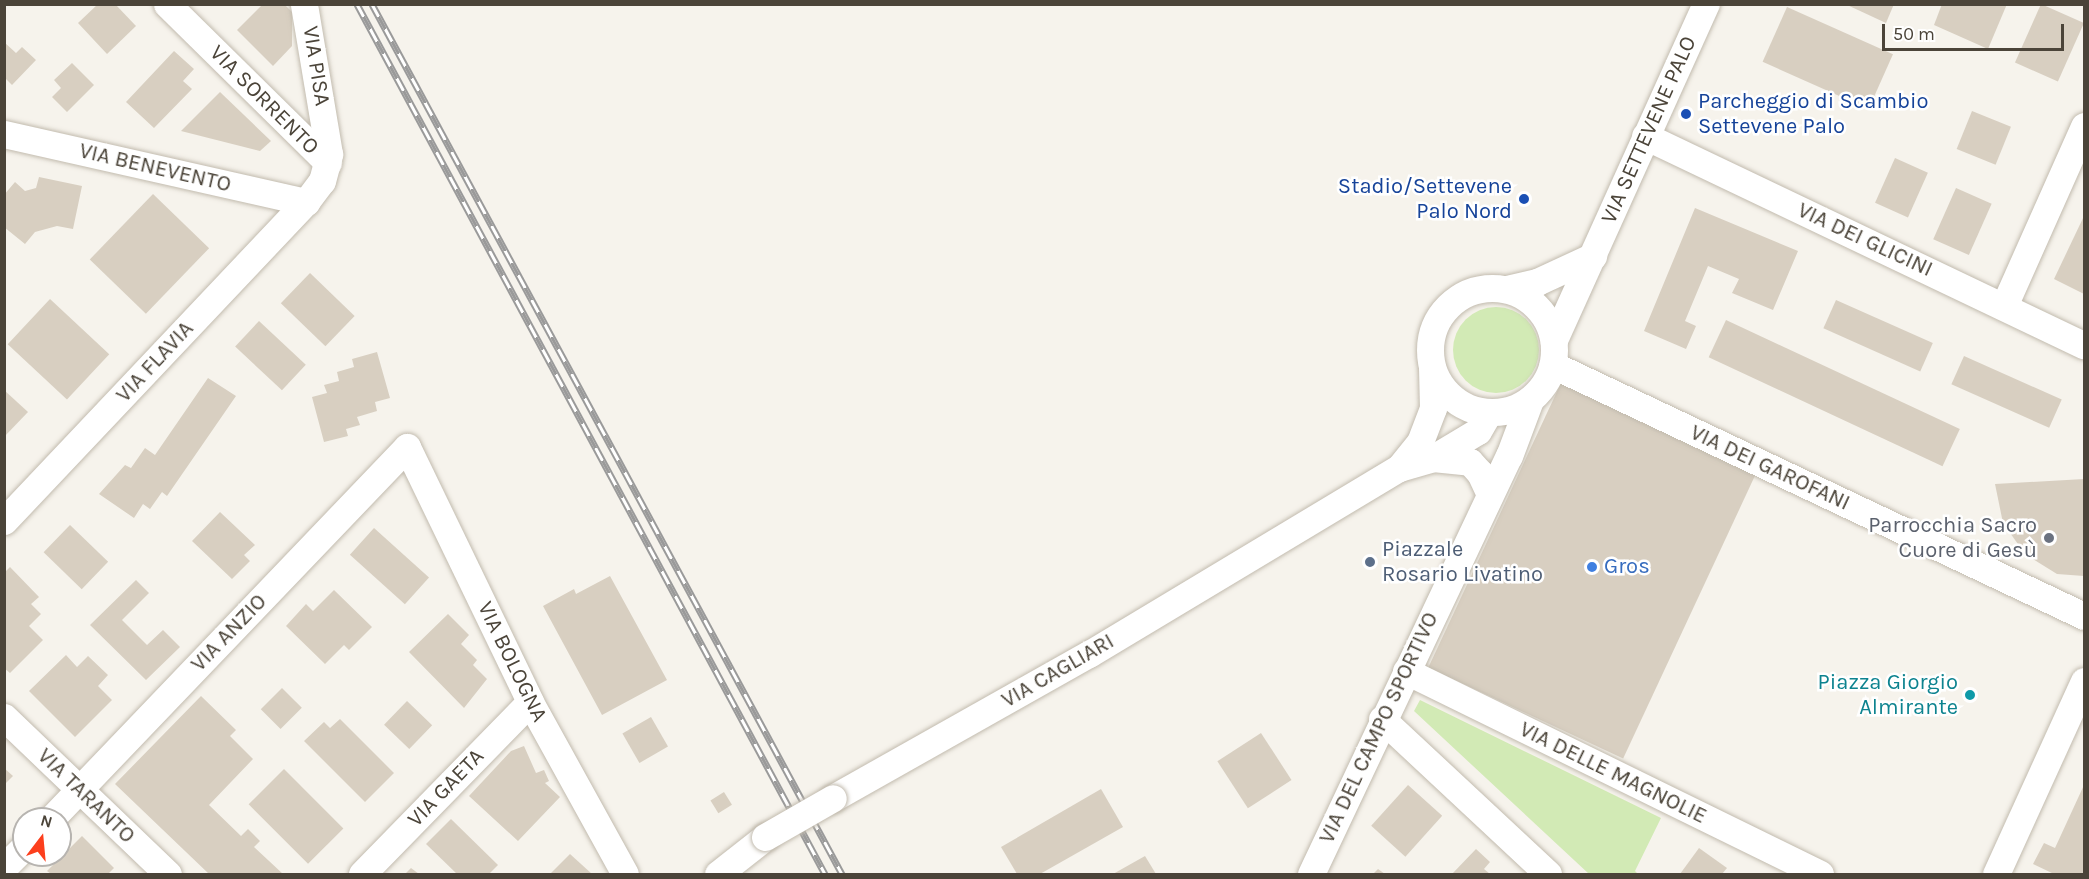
<!DOCTYPE html>
<html>
<head>
<meta charset="utf-8">
<style>
  body { margin:0 }
  #map { position:relative; width:2089px; height:879px; overflow:hidden; background:#f6f3ec; font-family:Karla,sans-serif }
  div>[style] { position:absolute }
  .green>* { inset:0; background:#d2eab5 }
  .round { border-radius:50% }
  .building>* { inset:0; background:#d8cfc1; transform-origin:0 0 }
  .roads { filter:drop-shadow(0 0 2px #c2bbae) drop-shadow(0 0 2px #c2bbae) }
  .minor>* { height:27px; margin:-13.5px; padding:0 13.5px; transform-origin:13.5px; border-radius:13.5px; background:#fff }
  .minor>.ring { margin:-13.5px; padding:0; box-sizing:content-box; background:none; border:27px solid #fff; border-radius:50% }
  .rail>* { height:7px; margin-top:-3.5px; transform-origin:0; background:repeating-linear-gradient(90deg,#fff 0 14px,#9a9a9a 0 28px); box-sizing:border-box; border-block:2px solid #9a9a9a }
  .bridges { filter:drop-shadow(0 0 2px #c2bbae) drop-shadow(0 0 2px #c2bbae) }
  .minor-bridge>* { height:27px; margin:-13.5px; padding:0 13.5px; transform-origin:13.5px; border-radius:13.5px; background:#fff }
  .dots>* { width:16px; height:16px; translate:-50% -50%; box-sizing:border-box; border:3px solid #fff; border-radius:50% }
  span { translate:-50% -50%; white-space:nowrap; text-align:center; line-height:1.15; -webkit-text-stroke:5px #fff; paint-order:stroke }
  .street-label { font-size:22px; color:#4b4439 }
  .transit-label { font-size:22px; color:#164399 }
  .left { translate:0 -50%; text-align:left }
  .right { translate:-100% -50%; text-align:right }
  .worship-label { font-size:22px; color:#5b616d }
  .service-label { font-size:22px; color:#4e5e75 }
  .shop-label { font-size:22px; color:#366cbe }
  .culture-label { font-size:22px; color:#0d838f }
  .frame { position:absolute; inset:0; border:6px solid #4b4439; pointer-events:none }
  .north { position:absolute; left:12px; top:807px; width:60px; height:60px; box-sizing:border-box; background:#fff; border:2px solid #b7b4b0; border-radius:50%; rotate:16deg; font-size:16px; font-weight:700; line-height:24px; text-align:center; color:#4b4439 }
  .north::after { content:''; display:block; margin:auto; width:21px; height:27px; background:#fc3f1d; clip-path:polygon(50% 0,100% 100%,50% 72%,0 100%) }
  .scale { position:absolute; left:1882px; top:24px; width:182px; height:27px; box-sizing:border-box; border:3px solid #4b4439; border-top:0; padding-left:8px; font-size:18px; line-height:21px; white-space:nowrap; color:#4b4439; -webkit-text-stroke:4px #fff; paint-order:stroke }
</style>
</head>
<body>
<div id="map">
  <div class="green">
    <i class="round" style="left:1453px;top:307px;width:86px;height:86px"></i>
    <i style="clip-path:polygon(1420px 700px,1661px 818px,1635px 871px,1638px 874px,1589px 874px,1414px 711px)"></i>
  </div>
  <div class="building">
    <i style="clip-path:polygon(98px 4px,115px 4px,136px 26px,107px 54px,78px 23px)"></i>
    <i style="clip-path:polygon(263px 4px,284px 4px,292px 12px,292px 46px,273px 66px,237px 30px)"></i>
    <i style="clip-path:polygon(1845px 4px,1894px 4px,1886px 23px)"></i>
    <i style="clip-path:polygon(1942px 4px,2007px 4px,1988px 49px,1934px 25px)"></i>
    <i style="left:2041px;top:4px;width:47px;height:64px;rotate:24deg"></i>
    <i style="left:1787px;top:7px;width:116px;height:60px;rotate:24deg"></i>
    <i style="clip-path:polygon(4px 42px,16px 53px,22px 47px,36px 60px,12px 85px,4px 77px)"></i>
    <i style="clip-path:polygon(174px 51px,194px 69px,183px 81px,192px 89px,154px 128px,126px 102px)"></i>
    <i style="clip-path:polygon(72px 63px,94px 85px,67px 112px,52px 97px,61px 88px,54px 80px)"></i>
    <i style="clip-path:polygon(220px 92px,271px 141px,260px 151px,181px 131px)"></i>
    <i style="left:1972px;top:111px;width:42px;height:41px;rotate:22deg"></i>
    <i style="left:1895px;top:158px;width:36px;height:49px;rotate:24deg"></i>
    <i style="clip-path:polygon(39px 177px,82px 186px,73px 229px,57px 226px,35px 232px,25px 244px,4px 227px,4px 195px,15px 182px,25px 191px,36px 188px)"></i>
    <i style="left:1956px;top:188px;width:39px;height:56px;rotate:24deg"></i>
    <i style="left:153px;top:194px;width:78px;height:91px;rotate:44deg"></i>
    <i style="clip-path:polygon(1695px 208px,1798px 251px,1773px 310px,1732px 293px,1739px 279px,1708px 266px,1685px 321px,1696px 326px,1686px 349px,1644px 331px)"></i>
    <i style="clip-path:polygon(2084px 216px,2084px 294px,2054px 279px)"></i>
    <i style="left:310px;top:273px;width:62px;height:42px;rotate:44deg"></i>
    <i style="left:50px;top:299px;width:81px;height:62px;rotate:43deg"></i>
    <i style="left:1836px;top:300px;width:106px;height:31px;rotate:24deg"></i>
    <i style="left:1726px;top:320px;width:258px;height:41px;rotate:25deg"></i>
    <i style="left:259px;top:321px;width:64px;height:35px;rotate:43deg"></i>
    <i style="clip-path:polygon(377px 352px,390px 398px,375px 402px,377px 411px,357px 417px,360px 425px,346px 429px,348px 436px,324px 442px,312px 397px,327px 393px,324px 385px,339px 381px,337px 372px,354px 367px,352px 359px)"></i>
    <i style="left:1964px;top:356px;width:107px;height:31px;rotate:24deg"></i>
    <i style="clip-path:polygon(208px 378px,236px 396px,167px 496px,162px 492px,150px 509px,143px 504px,134px 518px,99px 494px,125px 465px,131px 468px,145px 448px,155px 455px)"></i>
    <i style="left:1561px;top:383px;width:215px;height:314px;rotate:25deg"></i>
    <i style="clip-path:polygon(4px 390px,28px 412px,4px 437px)"></i>
    <i style="clip-path:polygon(2084px 479px,2084px 576px,2057px 574px,2025px 554px,2003px 523px,1995px 484px)"></i>
    <i style="clip-path:polygon(220px 512px,255px 545px,244px 555px,250px 561px,232px 579px,192px 541px)"></i>
    <i style="left:70px;top:525px;width:53px;height:38px;rotate:44deg"></i>
    <i style="left:374px;top:528px;width:74px;height:36px;rotate:42deg"></i>
    <i style="clip-path:polygon(10px 567px,39px 597px,31px 604px,41px 614px,29px 626px,43px 640px,10px 673px,4px 668px,4px 573px)"></i>
    <i style="clip-path:polygon(610px 576px,667px 680px,602px 715px,543px 606px,574px 589px,576px 594px)"></i>
    <i style="clip-path:polygon(136px 580px,149px 593px,122px 620px,147px 645px,163px 630px,180px 647px,146px 680px,90px 625px)"></i>
    <i style="clip-path:polygon(334px 590px,372px 627px,349px 650px,344px 645px,325px 664px,286px 626px,306px 604px,313px 611px)"></i>
    <i style="clip-path:polygon(448px 614px,469px 635px,461px 644px,477px 660px,473px 665px,487px 679px,464px 708px,409px 652px)"></i>
    <i style="clip-path:polygon(66px 655px,77px 667px,88px 656px,108px 675px,98px 686px,112px 700px,75px 737px,29px 691px)"></i>
    <i style="left:282px;top:688px;width:28px;height:30px;rotate:45deg"></i>
    <i style="clip-path:polygon(201px 696px,236px 730px,230px 736px,253px 759px,209px 805px,241px 836px,248px 829px,260px 841px,254px 847px,283px 874px,209px 874px,115px 784px)"></i>
    <i style="left:407px;top:701px;width:35px;height:33px;rotate:44deg"></i>
    <i style="left:651px;top:717px;width:34px;height:33px;rotate:60deg"></i>
    <i style="clip-path:polygon(340px 719px,394px 773px,365px 802px,304px 741px,324px 722px,330px 728px)"></i>
    <i style="left:1261px;top:733px;width:56px;height:52px;rotate:57deg"></i>
    <i style="clip-path:polygon(524px 746px,536px 773px,544px 770px,549px 781px,545px 783px,560px 797px,518px 841px,469px 796px,511px 751px)"></i>
    <i style="clip-path:polygon(4px 768px,13px 776px,4px 785px)"></i>
    <i style="left:284px;top:769px;width:84px;height:50px;rotate:45deg"></i>
    <i style="left:1408px;top:785px;width:46px;height:55px;rotate:42deg"></i>
    <i style="clip-path:polygon(2084px 785px,2084px 871px,2083px 874px,2054px 874px,2033px 864px,2044px 843px,2055px 848px)"></i>
    <i style="clip-path:polygon(1101px 789px,1123px 827px,1040px 874px,1017px 874px,1001px 847px)"></i>
    <i style="left:724px;top:792px;width:15px;height:16px;rotate:58deg"></i>
    <i style="clip-path:polygon(451px 819px,498px 865px,489px 874px,457px 874px,426px 844px)"></i>
    <i style="clip-path:polygon(82px 836px,114px 868px,108px 874px,51px 874px,47px 871px)"></i>
    <i style="clip-path:polygon(1699px 848px,1727px 868px,1722px 874px,1680px 874px)"></i>
    <i style="clip-path:polygon(1476px 849px,1490px 862px,1484px 869px,1490px 874px,1452px 874px)"></i>
    <i style="clip-path:polygon(570px 854px,592px 874px,550px 874px)"></i>
    <i style="clip-path:polygon(1145px 856px,1156px 874px,1113px 874px)"></i>
    <i style="clip-path:polygon(411px 868px,419px 874px,405px 874px)"></i>
    <i style="clip-path:polygon(1378px 869px,1385px 874px,1373px 874px)"></i>
  </div>
  <div class="roads">
    <div class="minor">
      <i style="left:167px;top:4px;width:226px;rotate:44.6deg"></i>
      <i style="left:4px;top:134px;width:310px;rotate:12.7deg"></i>
      <i style="left:1645px;top:136px;width:486px;rotate:25.5deg"></i>
      <i class="ring" style="left:1430px;top:288px;width:97px;height:97px"></i>
      <i style="left:1507px;top:289px;width:31px;rotate:-13deg"></i>
      <i style="left:1537px;top:282px;width:62px;rotate:-24.9deg"></i>
      <i style="left:2004px;top:306px;width:197px;rotate:-66deg"></i>
      <i style="left:1554px;top:340px;width:369px;rotate:-65.7deg"></i>
      <i style="left:1553px;top:365px;width:587px;rotate:25.3deg"></i>
      <i style="left:1433px;top:458px;width:37px;rotate:6deg"></i>
      <i style="left:1470px;top:462px;width:15px;rotate:48deg"></i>
      <i style="left:1480px;top:473px;width:21px;rotate:65deg"></i>
      <i style="left:1399px;top:468px;width:33px;rotate:-51deg"></i>
      <i style="left:1420px;top:442px;width:36px;rotate:-69deg"></i>
      <i style="left:1433px;top:408px;width:40px;rotate:-91.4deg"></i>
      <i style="left:4px;top:521px;width:439px;rotate:-46.6deg"></i>
      <i style="left:306px;top:202px;width:26px;rotate:-53deg"></i>
      <i style="left:322px;top:181px;width:28px;rotate:-75deg"></i>
      <i style="left:329px;top:154px;width:152px;rotate:-99.5deg"></i>
      <i style="left:1406px;top:671px;width:461px;rotate:26.1deg"></i>
      <i style="left:4px;top:717px;width:227px;rotate:43.8deg"></i>
      <i style="left:1382px;top:719px;width:227px;rotate:43deg"></i>
      <i style="left:833px;top:798px;width:294px;rotate:-29.4deg"></i>
      <i style="left:1089px;top:654px;width:362px;rotate:-31deg"></i>
      <i style="left:1399px;top:468px;width:35px;rotate:-16deg"></i>
      <i style="left:1433px;top:458px;width:52px;rotate:-31deg"></i>
      <i style="left:1478px;top:431px;width:22px;rotate:-60deg"></i>
      <i style="left:51px;top:819px;width:515px;rotate:-46.26deg"></i>
      <i style="left:407px;top:447px;width:283px;rotate:64.2deg"></i>
      <i style="left:530px;top:702px;width:196px;rotate:61.1deg"></i>
      <i style="left:4px;top:867px;width:28px;rotate:-45deg"></i>
      <i style="left:362px;top:874px;width:240px;rotate:-45.7deg"></i>
      <i style="left:718px;top:874px;width:60px;rotate:-38.2deg"></i>
      <i style="left:1311px;top:874px;width:463px;rotate:-64.7deg"></i>
      <i style="left:1509px;top:456px;width:60px;rotate:-69.4deg"></i>
      <i style="left:1996px;top:874px;width:212px;rotate:-65.5deg"></i>
    </div>
  </div>
  <div class="rail">
    <i style="left:357px;top:4px;width:988px;rotate:61.72deg"></i>
    <i style="left:372px;top:4px;width:989px;rotate:61.62deg"></i>
  </div>
  <div class="bridges">
    <div class="minor-bridge">
      <i style="left:765px;top:837px;width:78px;rotate:-29.8deg"></i>
    </div>
  </div>
  <div class="dots">
    <i style="left:1686px;top:114px;background:#1a4fb4"></i>
    <i style="left:1524px;top:199px;background:#1a4fb4"></i>
    <i style="left:2049px;top:538px;background:#6b7280"></i>
    <i style="left:1370px;top:562px;background:#5c6f8a"></i>
    <i style="left:1592px;top:567px;background:#3f7fe0"></i>
    <i style="left:1970px;top:695px;background:#0f9aa8"></i>
  </div>
  <div class="street-label">
    <span style="left:316px;top:66px;rotate:81deg">VIA PISA</span>
    <span style="left:264px;top:100px;rotate:45deg">VIA SORRENTO</span>
    <span style="left:1649px;top:130px;rotate:-66deg">VIA SETTEVENE PALO</span>
    <span style="left:155px;top:168px;rotate:13deg">VIA BENEVENTO</span>
    <span style="left:1865px;top:240px;rotate:25deg">VIA DEI GLICINI</span>
    <span style="left:155px;top:362px;rotate:-47deg">VIA FLAVIA</span>
    <span style="left:1770px;top:468px;rotate:25deg">VIA DEI GAROFANI</span>
    <span style="left:229px;top:633px;rotate:-46deg">VIA ANZIO</span>
    <span style="left:512px;top:662px;rotate:64deg">VIA BOLOGNA</span>
    <span style="left:1058px;top:671px;rotate:-30deg">VIA CAGLIARI</span>
    <span style="left:1379px;top:728px;rotate:-65deg">VIA DEL CAMPO SPORTIVO</span>
    <span style="left:1613px;top:773px;rotate:26deg">VIA DELLE MAGNOLIE</span>
    <span style="left:446px;top:788px;rotate:-46deg">VIA GAETA</span>
    <span style="left:86px;top:796px;rotate:44deg">VIA TARANTO</span>
  </div>
  <div class="transit-label">
    <span class="left" style="left:1698px;top:114px">Parcheggio di Scambio<br>Settevene Palo</span>
    <span class="right" style="left:1512px;top:199px">Stadio/Settevene<br>Palo Nord</span>
  </div>
  <div class="worship-label">
    <span class="right" style="left:2037px;top:538px">Parrocchia Sacro<br>Cuore di Gesù</span>
  </div>
  <div class="service-label">
    <span class="left" style="left:1382px;top:562px">Piazzale<br>Rosario Livatino</span>
  </div>
  <div class="shop-label">
    <span class="left" style="left:1604px;top:567px">Gros</span>
  </div>
  <div class="culture-label">
    <span class="right" style="left:1958px;top:695px">Piazza Giorgio<br>Almirante</span>
  </div>
  <div class="frame"></div>
  <div class="north">N</div>
  <div class="scale">50 m</div>
</div>
</body>
</html>
